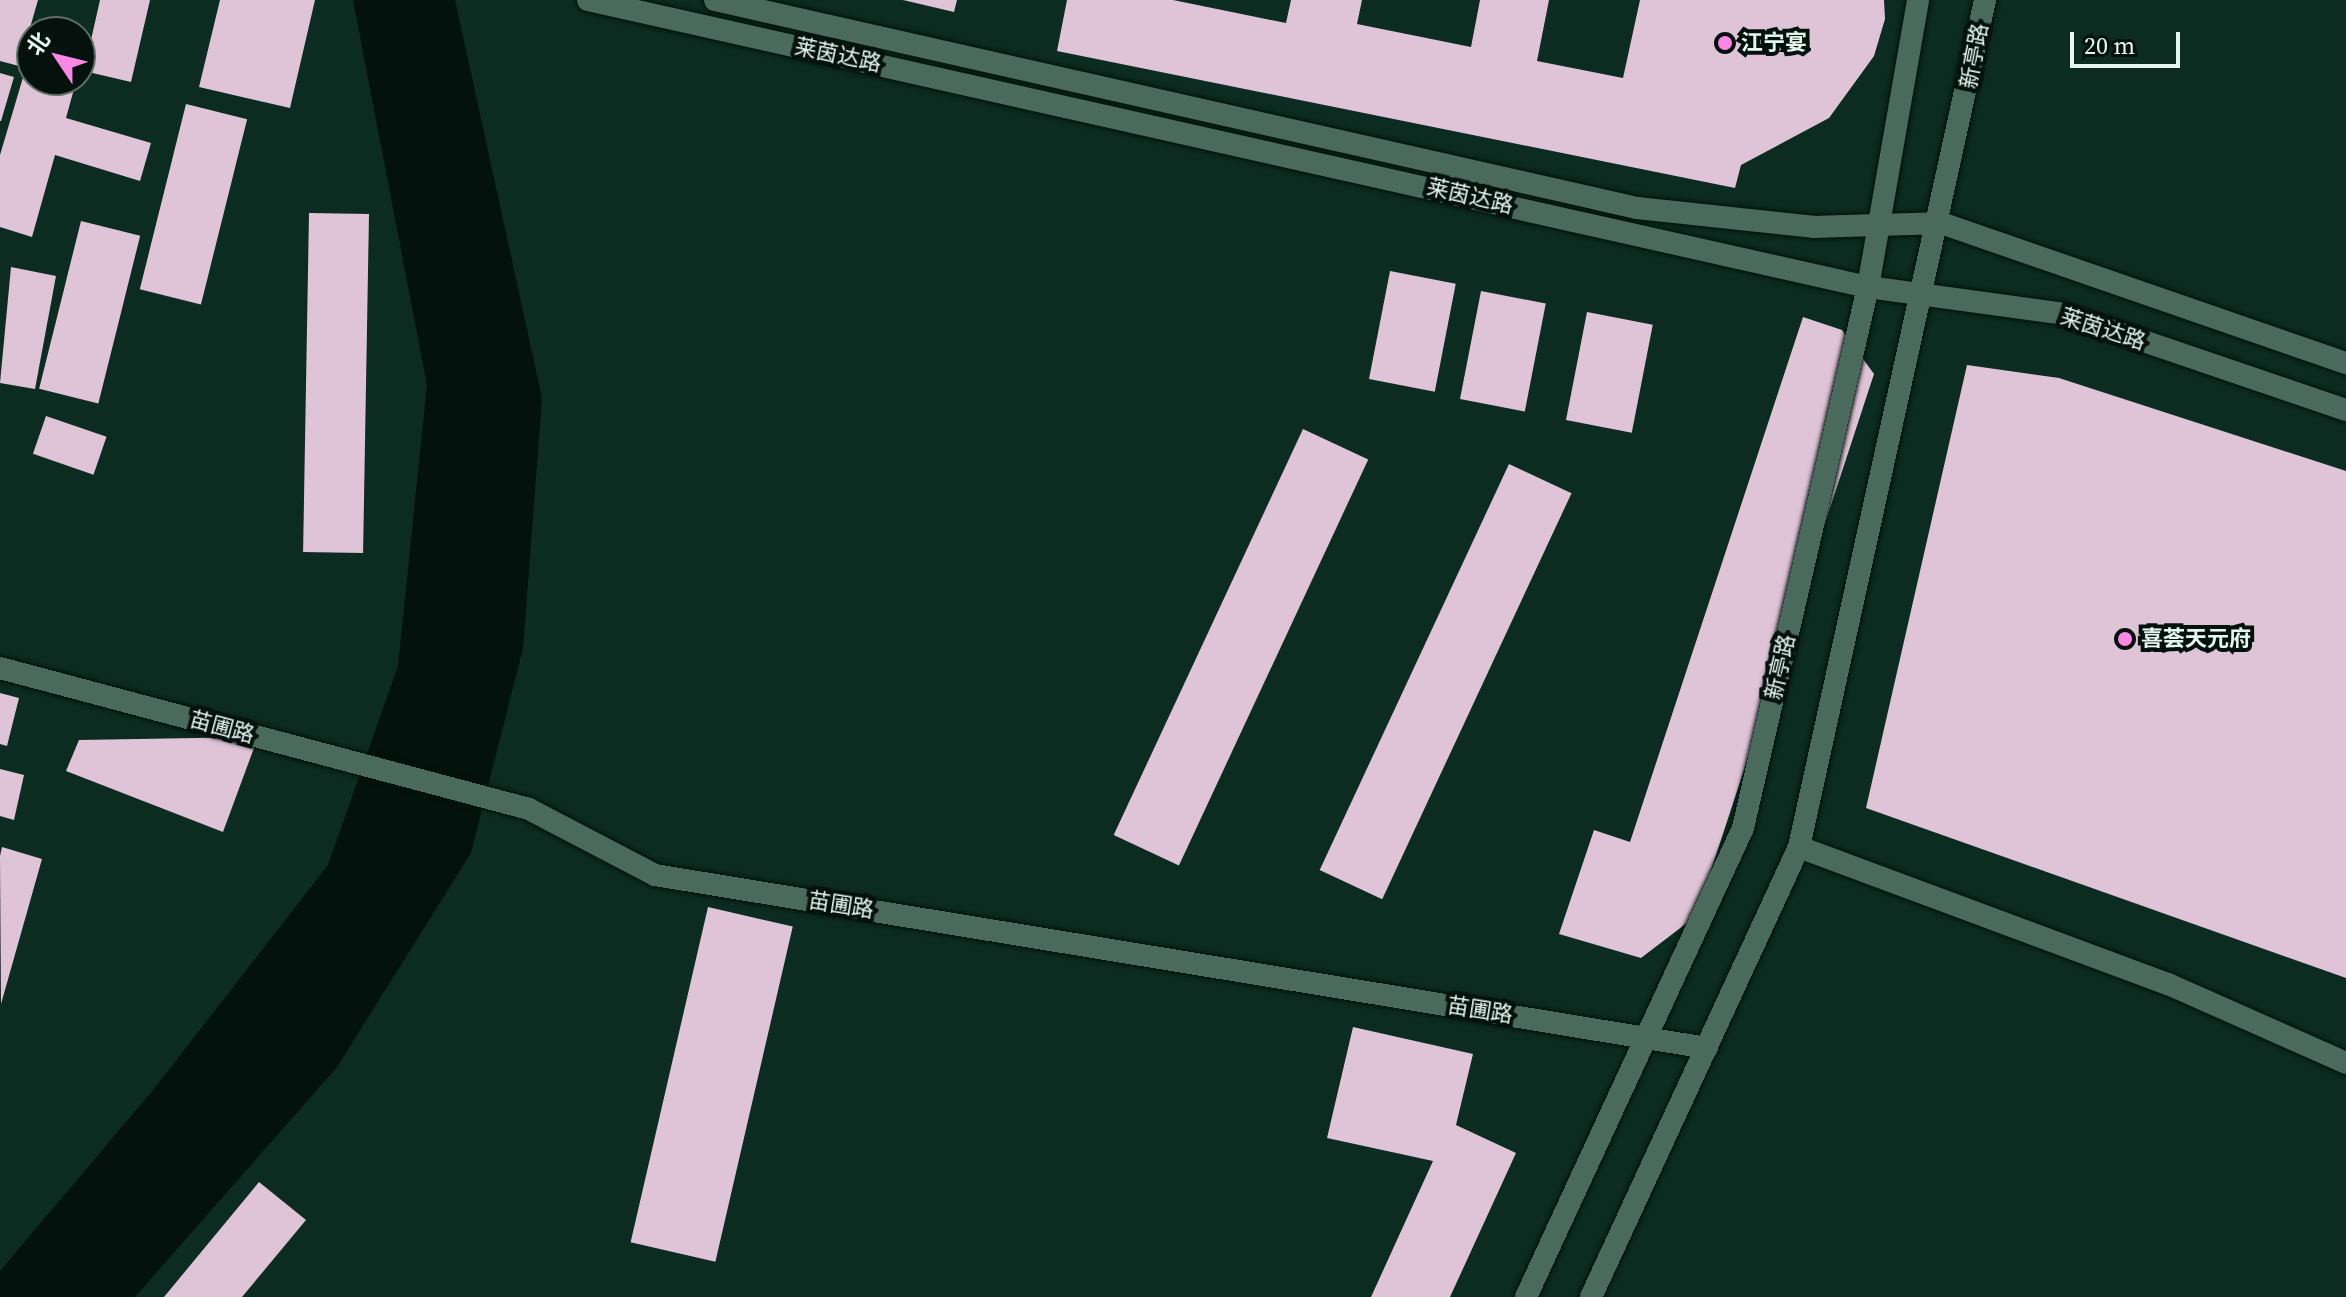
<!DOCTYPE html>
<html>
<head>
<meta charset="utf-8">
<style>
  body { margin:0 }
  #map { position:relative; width:2346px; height:1297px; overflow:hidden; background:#0c2b21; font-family:"Source Serif 4","Noto Sans SC",serif }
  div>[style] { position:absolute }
  .water>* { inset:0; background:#03120c }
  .building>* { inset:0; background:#dfc4d8; transform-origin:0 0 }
  .roads { filter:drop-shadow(0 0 2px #00120b) drop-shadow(0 0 2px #00120b) }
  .minor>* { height:22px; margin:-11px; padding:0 11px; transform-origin:11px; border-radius:11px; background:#4b6a5e }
  .tertiary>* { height:22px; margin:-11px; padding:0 11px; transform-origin:11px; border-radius:11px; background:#4b6a5e }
  .secondary>* { height:22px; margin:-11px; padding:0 11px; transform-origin:11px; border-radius:11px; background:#4b6a5e }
  .dots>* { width:22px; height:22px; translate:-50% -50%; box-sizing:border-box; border:4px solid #05110c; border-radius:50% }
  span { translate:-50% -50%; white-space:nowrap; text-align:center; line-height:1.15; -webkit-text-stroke:8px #05110c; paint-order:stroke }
  .poi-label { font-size:22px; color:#e5f6ef; font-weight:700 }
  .left { translate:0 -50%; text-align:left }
  .street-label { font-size:22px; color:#e5f6ef }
  .north { position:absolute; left:16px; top:16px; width:80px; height:80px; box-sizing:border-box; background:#05110c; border:2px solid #5f6d67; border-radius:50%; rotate:305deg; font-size:22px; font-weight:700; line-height:32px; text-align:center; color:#e5f6ef }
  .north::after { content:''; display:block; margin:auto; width:28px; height:36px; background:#fb87e5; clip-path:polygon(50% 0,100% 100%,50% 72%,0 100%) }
  .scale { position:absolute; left:2070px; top:32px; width:110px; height:36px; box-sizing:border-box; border:4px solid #e5f6ef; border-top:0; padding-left:10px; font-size:24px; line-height:28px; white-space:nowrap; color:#e5f6ef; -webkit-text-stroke:6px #05110c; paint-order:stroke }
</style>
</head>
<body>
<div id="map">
  <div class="water">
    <i style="clip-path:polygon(353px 0,455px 0,542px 398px,523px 648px,471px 853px,337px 1067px,135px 1297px,0 1297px,0 1271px,154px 1089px,328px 865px,398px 666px,427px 385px)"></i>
  </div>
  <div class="building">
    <i style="clip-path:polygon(0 0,38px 0,19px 66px,0 61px)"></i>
    <i style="clip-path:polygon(100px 0,150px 0,131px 82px,84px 71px)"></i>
    <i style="clip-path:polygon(220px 0,315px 0,290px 108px,199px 87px)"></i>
    <i style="clip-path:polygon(903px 0,957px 0,954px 12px)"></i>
    <i style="clip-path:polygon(1067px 0,1173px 0,1286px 23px,1291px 0,1362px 0,1357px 24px,1471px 47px,1480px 0,1549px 0,1537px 61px,1623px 78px,1640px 0,1884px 0,1885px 19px,1874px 56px,1829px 118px,1741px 165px,1735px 188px,1057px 51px)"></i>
    <i style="clip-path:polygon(0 73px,14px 77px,1px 121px,0 121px)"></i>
    <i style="clip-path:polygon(24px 74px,74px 89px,66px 118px,151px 143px,140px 181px,55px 155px,32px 237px,0 227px,0 155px)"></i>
    <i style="left:186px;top:104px;width:63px;height:191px;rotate:14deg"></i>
    <i style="left:309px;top:213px;width:60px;height:339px;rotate:1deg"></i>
    <i style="left:81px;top:221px;width:61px;height:173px;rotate:14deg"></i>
    <i style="clip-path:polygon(11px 267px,56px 276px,35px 389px,0 383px)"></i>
    <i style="left:1390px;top:271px;width:67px;height:110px;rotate:11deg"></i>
    <i style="left:1481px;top:291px;width:66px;height:110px;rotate:11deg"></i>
    <i style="left:1587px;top:312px;width:67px;height:110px;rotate:11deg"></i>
    <i style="clip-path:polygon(1803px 317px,1842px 330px,1874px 374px,1696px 916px,1641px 958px,1559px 934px,1594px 830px,1630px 842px)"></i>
    <i style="clip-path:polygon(1967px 365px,2059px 378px,2346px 471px,2346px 978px,1866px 808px)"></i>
    <i style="left:46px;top:416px;width:64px;height:40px;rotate:19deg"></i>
    <i style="left:1303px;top:429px;width:72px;height:448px;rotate:25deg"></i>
    <i style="left:1509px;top:464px;width:69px;height:448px;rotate:25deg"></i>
    <i style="clip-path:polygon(0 693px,19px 698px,7px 746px,0 744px)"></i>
    <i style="clip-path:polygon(258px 737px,223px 832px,66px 771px,79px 740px)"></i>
    <i style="clip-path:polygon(0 769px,24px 775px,14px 820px,0 816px)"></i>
    <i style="clip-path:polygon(2px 847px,42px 859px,1px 1004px,0 856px)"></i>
    <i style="left:708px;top:907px;width:87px;height:344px;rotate:13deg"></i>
    <i style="clip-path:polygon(1353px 1027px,1473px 1054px,1456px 1125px,1516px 1153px,1450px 1297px,1371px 1297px,1433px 1161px,1327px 1138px)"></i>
    <i style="clip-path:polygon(259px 1182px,306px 1220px,242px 1297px,164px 1297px)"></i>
  </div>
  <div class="roads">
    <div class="minor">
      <i style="left:1799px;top:847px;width:394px;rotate:20.4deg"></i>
      <i style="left:2168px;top:984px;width:195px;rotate:23.9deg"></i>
    </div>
    <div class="tertiary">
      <i style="left:0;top:668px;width:547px;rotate:14.92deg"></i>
      <i style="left:529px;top:809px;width:142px;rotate:27.6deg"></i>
      <i style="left:655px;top:875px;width:1066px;rotate:9.34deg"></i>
    </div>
    <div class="secondary">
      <i style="left:588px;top:0;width:1312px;rotate:12.64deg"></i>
      <i style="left:1868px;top:287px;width:198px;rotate:7.8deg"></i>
      <i style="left:2064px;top:314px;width:298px;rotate:18.8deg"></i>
      <i style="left:715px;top:0;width:945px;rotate:12.71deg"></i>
      <i style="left:1637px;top:208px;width:179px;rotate:6.1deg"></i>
      <i style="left:1815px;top:227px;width:126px;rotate:-1.8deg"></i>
      <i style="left:1941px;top:223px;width:429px;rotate:19.1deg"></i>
      <i style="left:1526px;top:1297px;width:517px;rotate:-65.17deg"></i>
      <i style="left:1743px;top:828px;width:555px;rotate:-76.99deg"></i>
      <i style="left:1868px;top:287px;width:291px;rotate:-80.1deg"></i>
      <i style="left:1591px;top:1297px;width:496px;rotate:-65.2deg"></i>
      <i style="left:1799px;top:847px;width:867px;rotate:-77.61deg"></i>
    </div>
  </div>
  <div class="dots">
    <i style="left:1725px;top:43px;background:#fb87e5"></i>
    <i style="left:2125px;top:639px;background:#fb87e5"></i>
  </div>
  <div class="poi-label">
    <span class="left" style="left:1741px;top:43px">江宁宴</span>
    <span class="left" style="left:2141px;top:639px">喜荟天元府</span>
  </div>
  <div class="street-label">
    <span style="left:838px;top:55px;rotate:12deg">莱茵达路</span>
    <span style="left:1974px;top:56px;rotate:-79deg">新亭路</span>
    <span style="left:1470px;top:196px;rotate:13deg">莱茵达路</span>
    <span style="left:2103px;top:329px;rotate:18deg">莱茵达路</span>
    <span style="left:1780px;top:667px;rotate:-77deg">新亭路</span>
    <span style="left:222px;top:727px;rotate:15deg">苗圃路</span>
    <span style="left:841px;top:905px;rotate:9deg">苗圃路</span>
    <span style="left:1480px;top:1010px;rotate:9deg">苗圃路</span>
  </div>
  <div class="north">北</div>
  <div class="scale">20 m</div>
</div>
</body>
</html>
